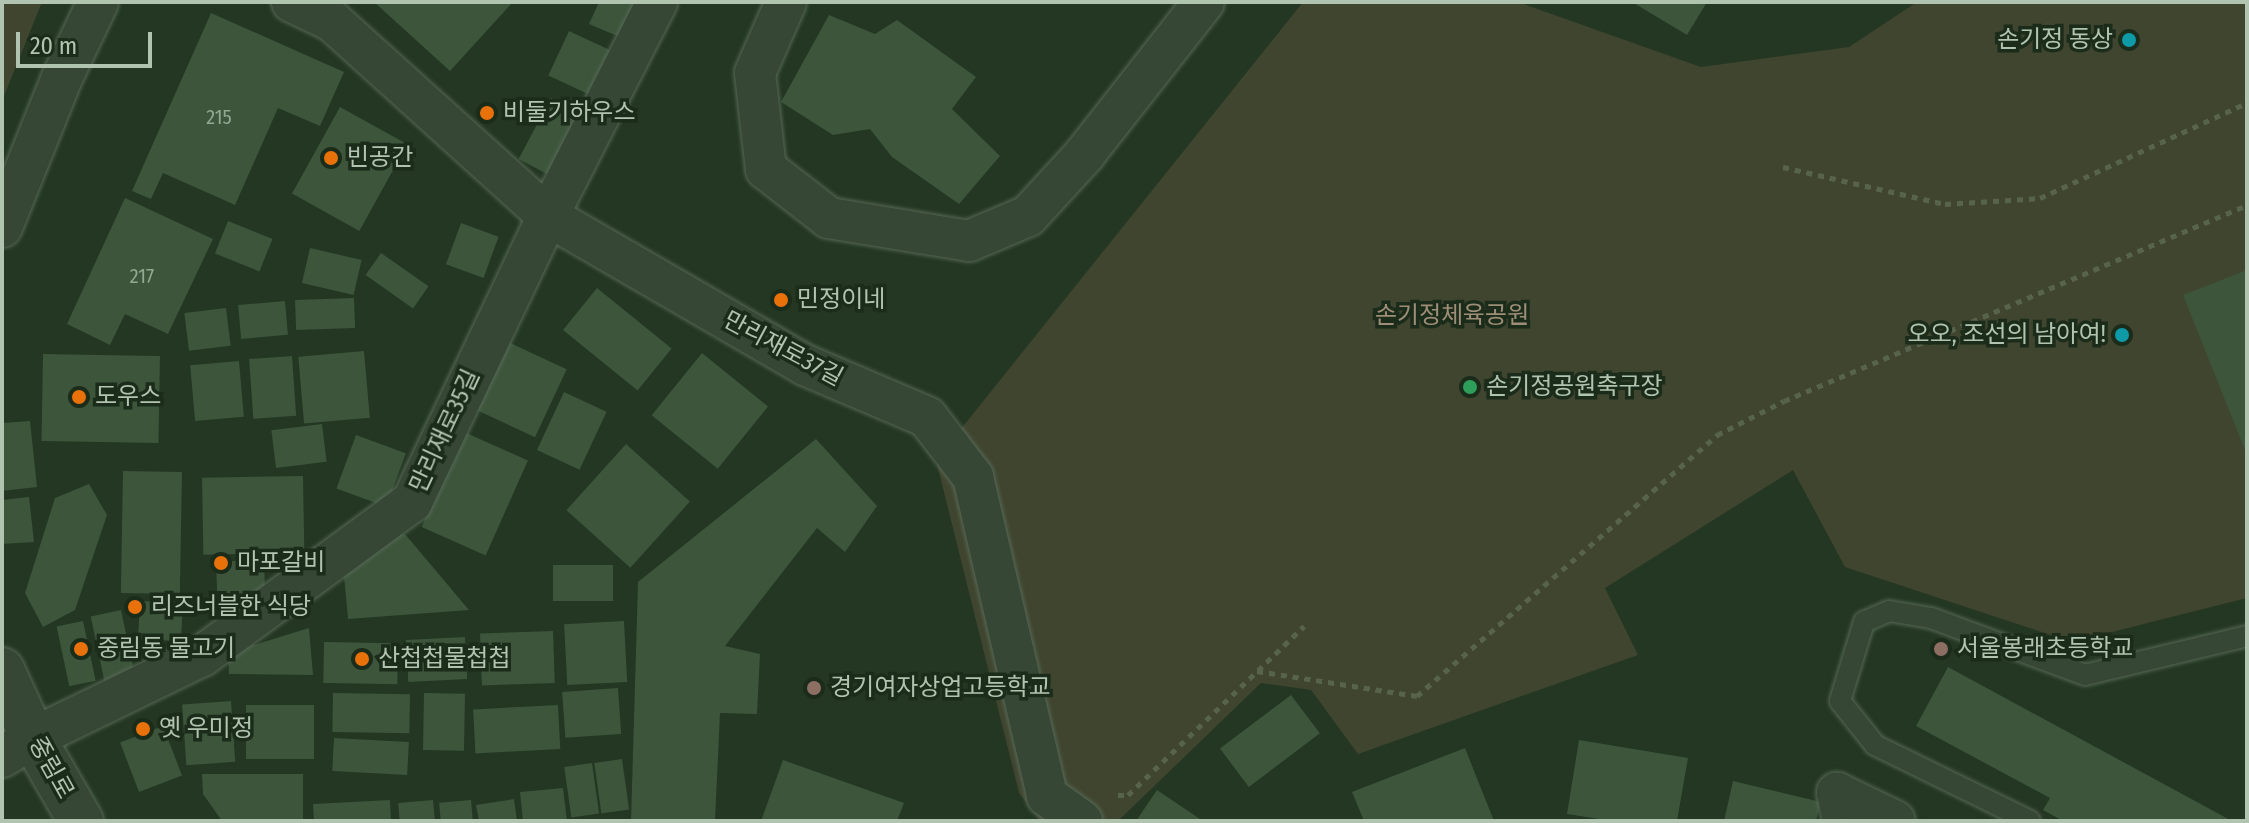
<!DOCTYPE html>
<html>
<head>
<meta charset="utf-8">
<style>
  body { margin:0 }
  #map { position:relative; width:2249px; height:823px; overflow:hidden; background:#233722; font-family:"Fira Sans Condensed","Noto Sans KR",sans-serif }
  div>[style] { position:absolute }
  .green>* { inset:0; background:#40452f }
  .building>* { inset:0; background:#3c553b; transform-origin:0 0 }
  .path>* { height:5px; margin-top:-2.5px; transform-origin:0; background:repeating-linear-gradient(90deg,#58634e 0 6px,transparent 0 12px) }
  .roads { filter:drop-shadow(0 0 2px #566855) drop-shadow(0 0 2px #566855) }
  .service>* { height:20px; margin:-10px; padding:0 10px; transform-origin:10px; border-radius:10px; background:#364735 }
  .minor>* { height:40px; margin:-20px; padding:0 20px; transform-origin:20px; border-radius:20px; background:#364735 }
  .tertiary>* { height:44px; margin:-22px; padding:0 22px; transform-origin:22px; border-radius:22px; background:#364735 }
  .dots>* { width:22px; height:22px; translate:-50% -50%; box-sizing:border-box; border:4px solid #1b2c1a; border-radius:50% }
  span { translate:-50% -50%; white-space:nowrap; text-align:center; line-height:1.15; -webkit-text-stroke:7px #1b2c1a; paint-order:stroke }
  .number-label { font-size:20px; color:#93a892 }
  .number-label span { -webkit-text-stroke-width:0 }
  .poi-label { font-size:24px; color:#b0c4af }
  .right { translate:-100% -50%; text-align:right }
  .left { translate:0 -50%; text-align:left }
  .park-label { font-size:24px; color:#9e8e77 }
  .street-label { font-size:24px; color:#b0c4af }
  .frame { position:absolute; inset:0; border:4px solid #b0c4af; pointer-events:none }
  .scale { position:absolute; left:16px; top:32px; width:136px; height:36px; box-sizing:border-box; border:4px solid #b0c4af; border-top:0; padding-left:10px; font-size:24px; line-height:28px; white-space:nowrap; color:#b0c4af; -webkit-text-stroke:6px #1b2c1a; paint-order:stroke }
</style>
</head>
<body>
<div id="map">
  <div class="green">
    <i style="clip-path:polygon(2px 2px,42px 2px,2px 101px)"></i>
    <i style="clip-path:polygon(1303px 2px,1518px 2px,1701px 67px,1849px 47px,1917px 2px,2247px 2px,2247px 598px,2072px 642px,1845px 567px,1793px 470px,1605px 588px,1638px 655px,1358px 754px,1311px 690px,1261px 683px,1118px 821px,1040px 821px,1019px 793px,936px 460px)"></i>
  </div>
  <div class="building">
    <i style="clip-path:polygon(374px 2px,513px 2px,450px 71px)"></i>
    <i style="clip-path:polygon(599px 2px,637px 2px,622px 38px,589px 24px)"></i>
    <i style="clip-path:polygon(1632px 2px,1707px 2px,1687px 35px)"></i>
    <i style="clip-path:polygon(211px 13px,344px 72px,320px 126px,278px 108px,235px 205px,163px 173px,151px 199px,132px 191px)"></i>
    <i style="clip-path:polygon(829px 15px,875px 34px,897px 20px,976px 77px,952px 109px,1000px 156px,959px 204px,892px 157px,870px 129px,833px 135px,781px 102px)"></i>
    <i style="left:569px;top:31px;width:45px;height:49px;rotate:25deg"></i>
    <i style="left:551px;top:98px;width:38px;height:69px;rotate:28deg"></i>
    <i style="left:340px;top:107px;width:77px;height:99px;rotate:29deg"></i>
    <i style="clip-path:polygon(125px 198px,213px 239px,168px 334px,125px 314px,110px 345px,67px 324px)"></i>
    <i style="left:228px;top:221px;width:48px;height:35px;rotate:22deg"></i>
    <i style="left:461px;top:223px;width:40px;height:44px;rotate:20deg"></i>
    <i style="left:310px;top:248px;width:53px;height:36px;rotate:13deg"></i>
    <i style="left:381px;top:253px;width:58px;height:27px;rotate:35deg"></i>
    <i style="clip-path:polygon(2247px 270px,2247px 455px,2183px 295px)"></i>
    <i style="left:597px;top:288px;width:96px;height:54px;rotate:39deg"></i>
    <i style="left:354px;top:298px;width:30px;height:59px;rotate:88deg"></i>
    <i style="left:285px;top:301px;width:34px;height:47px;rotate:85deg"></i>
    <i style="left:226px;top:308px;width:38px;height:42px;rotate:83deg"></i>
    <i style="left:506px;top:341px;width:67px;height:75px;rotate:25deg"></i>
    <i style="left:364px;top:351px;width:67px;height:66px;rotate:85deg"></i>
    <i style="left:702px;top:353px;width:85px;height:80px;rotate:39deg"></i>
    <i style="left:43px;top:354px;width:117px;height:87px;rotate:1deg"></i>
    <i style="left:292px;top:356px;width:60px;height:43px;rotate:86deg"></i>
    <i style="left:239px;top:361px;width:56px;height:49px;rotate:85deg"></i>
    <i style="left:564px;top:392px;width:47px;height:64px;rotate:25deg"></i>
    <i style="clip-path:polygon(30px 421px,37px 487px,2px 491px,2px 423px)"></i>
    <i style="left:322px;top:424px;width:38px;height:51px;rotate:83deg"></i>
    <i style="left:464px;top:432px;width:70px;height:104px;rotate:24deg"></i>
    <i style="left:356px;top:435px;width:53px;height:57px;rotate:20deg"></i>
    <i style="clip-path:polygon(816px 439px,877px 506px,845px 552px,817px 528px,725px 646px,760px 654px,757px 714px,720px 713px,715px 821px,631px 821px,638px 582px)"></i>
    <i style="left:626px;top:444px;width:86px;height:89px;rotate:42deg"></i>
    <i style="left:123px;top:471px;width:59px;height:122px;rotate:1deg"></i>
    <i style="left:303px;top:476px;width:77px;height:101px;rotate:89deg"></i>
    <i style="clip-path:polygon(89px 484px,107px 515px,75px 610px,43px 627px,25px 593px,55px 498px)"></i>
    <i style="clip-path:polygon(29px 497px,34px 542px,2px 544px,2px 500px)"></i>
    <i style="clip-path:polygon(405px 534px,469px 610px,348px 619px,344px 576px,388px 535px)"></i>
    <i style="left:264px;top:560px;width:37px;height:48px;rotate:88deg"></i>
    <i style="left:613px;top:565px;width:36px;height:60px;rotate:90deg"></i>
    <i style="left:140px;top:601px;width:43px;height:38px;rotate:3deg"></i>
    <i style="left:121px;top:610px;width:67px;height:31px;rotate:78deg"></i>
    <i style="left:83px;top:621px;width:61px;height:27px;rotate:78deg"></i>
    <i style="left:624px;top:621px;width:61px;height:60px;rotate:87deg"></i>
    <i style="clip-path:polygon(309px 628px,313px 675px,229px 674px,228px 653px)"></i>
    <i style="left:553px;top:631px;width:52px;height:73px;rotate:88deg"></i>
    <i style="left:465px;top:637px;width:42px;height:59px;rotate:87deg"></i>
    <i style="left:324px;top:642px;width:74px;height:41px;rotate:1deg"></i>
    <i style="clip-path:polygon(1948px 667px,2232px 821px,2063px 821px,2043px 810px,2050px 798px,1916px 726px)"></i>
    <i style="left:618px;top:688px;width:46px;height:56px;rotate:86deg"></i>
    <i style="left:333px;top:693px;width:77px;height:39px;rotate:1deg"></i>
    <i style="left:424px;top:693px;width:41px;height:57px;rotate:1deg"></i>
    <i style="left:1291px;top:695px;width:48px;height:89px;rotate:53deg"></i>
    <i style="left:231px;top:701px;width:61px;height:49px;rotate:86deg"></i>
    <i style="left:246px;top:705px;width:68px;height:54px"></i>
    <i style="left:558px;top:705px;width:44px;height:85px;rotate:87deg"></i>
    <i style="left:163px;top:726px;width:53px;height:46px;rotate:69deg"></i>
    <i style="left:334px;top:738px;width:75px;height:33px;rotate:3deg"></i>
    <i style="clip-path:polygon(1579px 740px,1688px 758px,1677px 821px,1612px 821px,1567px 814px)"></i>
    <i style="clip-path:polygon(1465px 748px,1494px 821px,1364px 821px,1352px 792px)"></i>
    <i style="left:622px;top:759px;width:51px;height:28px;rotate:82deg"></i>
    <i style="clip-path:polygon(783px 760px,904px 803px,897px 821px,761px 821px)"></i>
    <i style="left:592px;top:763px;width:51px;height:28px;rotate:82deg"></i>
    <i style="clip-path:polygon(202px 774px,303px 774px,303px 821px,222px 821px,203px 794px)"></i>
    <i style="clip-path:polygon(1733px 781px,1821px 802px,1816px 821px,1724px 821px)"></i>
    <i style="clip-path:polygon(563px 788px,567px 821px,523px 821px,520px 792px)"></i>
    <i style="clip-path:polygon(1157px 790px,1203px 821px,1136px 821px)"></i>
    <i style="clip-path:polygon(514px 799px,517px 821px,479px 821px,476px 805px)"></i>
    <i style="clip-path:polygon(390px 800px,391px 821px,314px 821px,313px 804px)"></i>
    <i style="left:433px;top:800px;width:21px;height:35px;rotate:85deg"></i>
    <i style="left:471px;top:800px;width:21px;height:32px;rotate:85deg"></i>
  </div>
  <div class="path">
    <i style="left:1783px;top:167px;width:166px;rotate:12.9deg"></i>
    <i style="left:1945px;top:204px;width:95px;rotate:-3.6deg"></i>
    <i style="left:2040px;top:198px;width:228px;rotate:-24.7deg"></i>
    <i style="left:1257px;top:671px;width:162px;rotate:8.9deg"></i>
    <i style="left:1417px;top:696px;width:398px;rotate:-41deg"></i>
    <i style="left:1717px;top:435px;width:75px;rotate:-26.9deg"></i>
    <i style="left:1784px;top:401px;width:503px;rotate:-22.94deg"></i>
    <i style="left:1118px;top:795px;width:10px"></i>
    <i style="left:1128px;top:795px;width:244px;rotate:-43.8deg"></i>
  </div>
  <div class="roads">
    <div class="service">
      <i style="left:2030px;top:821px;width:173px;rotate:-153.9deg"></i>
      <i style="left:1875px;top:745px;width:56px;rotate:-128.5deg"></i>
      <i style="left:1840px;top:701px;width:83px;rotate:-73.1deg"></i>
      <i style="left:1864px;top:622px;width:27px;rotate:-24deg"></i>
      <i style="left:1889px;top:611px;width:43px;rotate:9.5deg"></i>
      <i style="left:1931px;top:618px;width:164px;rotate:20.3deg"></i>
      <i style="left:2085px;top:675px;width:167px;rotate:-13.5deg"></i>
    </div>
    <div class="minor">
      <i style="left:292px;top:2px;width:44px;rotate:25.4deg"></i>
      <i style="left:332px;top:21px;width:291px;rotate:42.1deg"></i>
      <i style="left:548px;top:216px;width:297px;rotate:30.1deg"></i>
      <i style="left:805px;top:365px;width:133px;rotate:23.1deg"></i>
      <i style="left:927px;top:417px;width:76px;rotate:52.5deg"></i>
      <i style="left:973px;top:477px;width:327px;rotate:76.9deg"></i>
      <i style="left:1047px;top:796px;width:43px;rotate:35.5deg"></i>
      <i style="left:786px;top:2px;width:77px;rotate:113.6deg"></i>
      <i style="left:755px;top:73px;width:97px;rotate:83.5deg"></i>
      <i style="left:766px;top:169px;width:80px;rotate:37.9deg"></i>
      <i style="left:829px;top:218px;width:142px;rotate:9.3deg"></i>
      <i style="left:969px;top:241px;width:64px;rotate:-23deg"></i>
      <i style="left:1028px;top:216px;width:83px;rotate:-47.4deg"></i>
      <i style="left:1084px;top:155px;width:194px;rotate:-51.9deg"></i>
      <i style="left:2px;top:227px;width:158px;rotate:-68.1deg"></i>
      <i style="left:61px;top:80px;width:86px;rotate:-64.6deg"></i>
      <i style="left:2px;top:757px;width:36px;rotate:-32deg"></i>
      <i style="left:33px;top:738px;width:188px;rotate:-25.9deg"></i>
      <i style="left:202px;top:656px;width:260px;rotate:-36.3deg"></i>
      <i style="left:412px;top:502px;width:317px;rotate:-64.6deg"></i>
      <i style="left:548px;top:216px;width:240px;rotate:-63deg"></i>
      <i style="left:1843px;top:821px;width:29px;rotate:-102deg"></i>
      <i style="left:1837px;top:793px;width:64px;rotate:25.8deg"></i>
    </div>
    <div class="tertiary">
      <i style="left:2px;top:670px;width:75px;rotate:65.5deg"></i>
      <i style="left:33px;top:738px;width:96px;rotate:60deg"></i>
    </div>
  </div>
  <div class="dots">
    <i style="left:2129px;top:40px;background:#0f9aa8"></i>
    <i style="left:487px;top:113px;background:#e8710a"></i>
    <i style="left:331px;top:158px;background:#e8710a"></i>
    <i style="left:781px;top:300px;background:#e8710a"></i>
    <i style="left:2122px;top:335px;background:#0f9aa8"></i>
    <i style="left:1470px;top:387px;background:#2e9e5b"></i>
    <i style="left:79px;top:397px;background:#e8710a"></i>
    <i style="left:221px;top:563px;background:#e8710a"></i>
    <i style="left:135px;top:607px;background:#e8710a"></i>
    <i style="left:81px;top:649px;background:#e8710a"></i>
    <i style="left:1941px;top:649px;background:#8d6e63"></i>
    <i style="left:362px;top:659px;background:#e8710a"></i>
    <i style="left:814px;top:688px;background:#8d6e63"></i>
    <i style="left:143px;top:729px;background:#e8710a"></i>
  </div>
  <div class="number-label">
    <span style="left:219px;top:117px">215</span>
    <span style="left:142px;top:276px">217</span>
  </div>
  <div class="poi-label">
    <span class="right" style="left:2113px;top:40px">손기정 동상</span>
    <span class="left" style="left:503px;top:113px">비둘기하우스</span>
    <span class="left" style="left:347px;top:158px">빈공간</span>
    <span class="left" style="left:797px;top:300px">민정이네</span>
    <span class="right" style="left:2106px;top:335px">오오, 조선의 남아여!</span>
    <span class="left" style="left:1486px;top:387px">손기정공원축구장</span>
    <span class="left" style="left:95px;top:397px">도우스</span>
    <span class="left" style="left:237px;top:563px">마포갈비</span>
    <span class="left" style="left:151px;top:607px">리즈너블한 식당</span>
    <span class="left" style="left:97px;top:649px">중림동 물고기</span>
    <span class="left" style="left:1957px;top:649px">서울봉래초등학교</span>
    <span class="left" style="left:378px;top:659px">산첩첩물첩첩</span>
    <span class="left" style="left:830px;top:688px">경기여자상업고등학교</span>
    <span class="left" style="left:159px;top:729px">옛 우미정</span>
  </div>
  <div class="park-label">
    <span style="left:1452px;top:316px">손기정체육공원</span>
  </div>
  <div class="street-label">
    <span style="left:783px;top:349px;rotate:28deg">만리재로37길</span>
    <span style="left:445px;top:431px;rotate:-65deg">만리재로35길</span>
    <span style="left:51px;top:768px;rotate:61deg">중림로</span>
  </div>
  <div class="frame"></div>
  <div class="scale">20 m</div>
</div>
</body>
</html>
